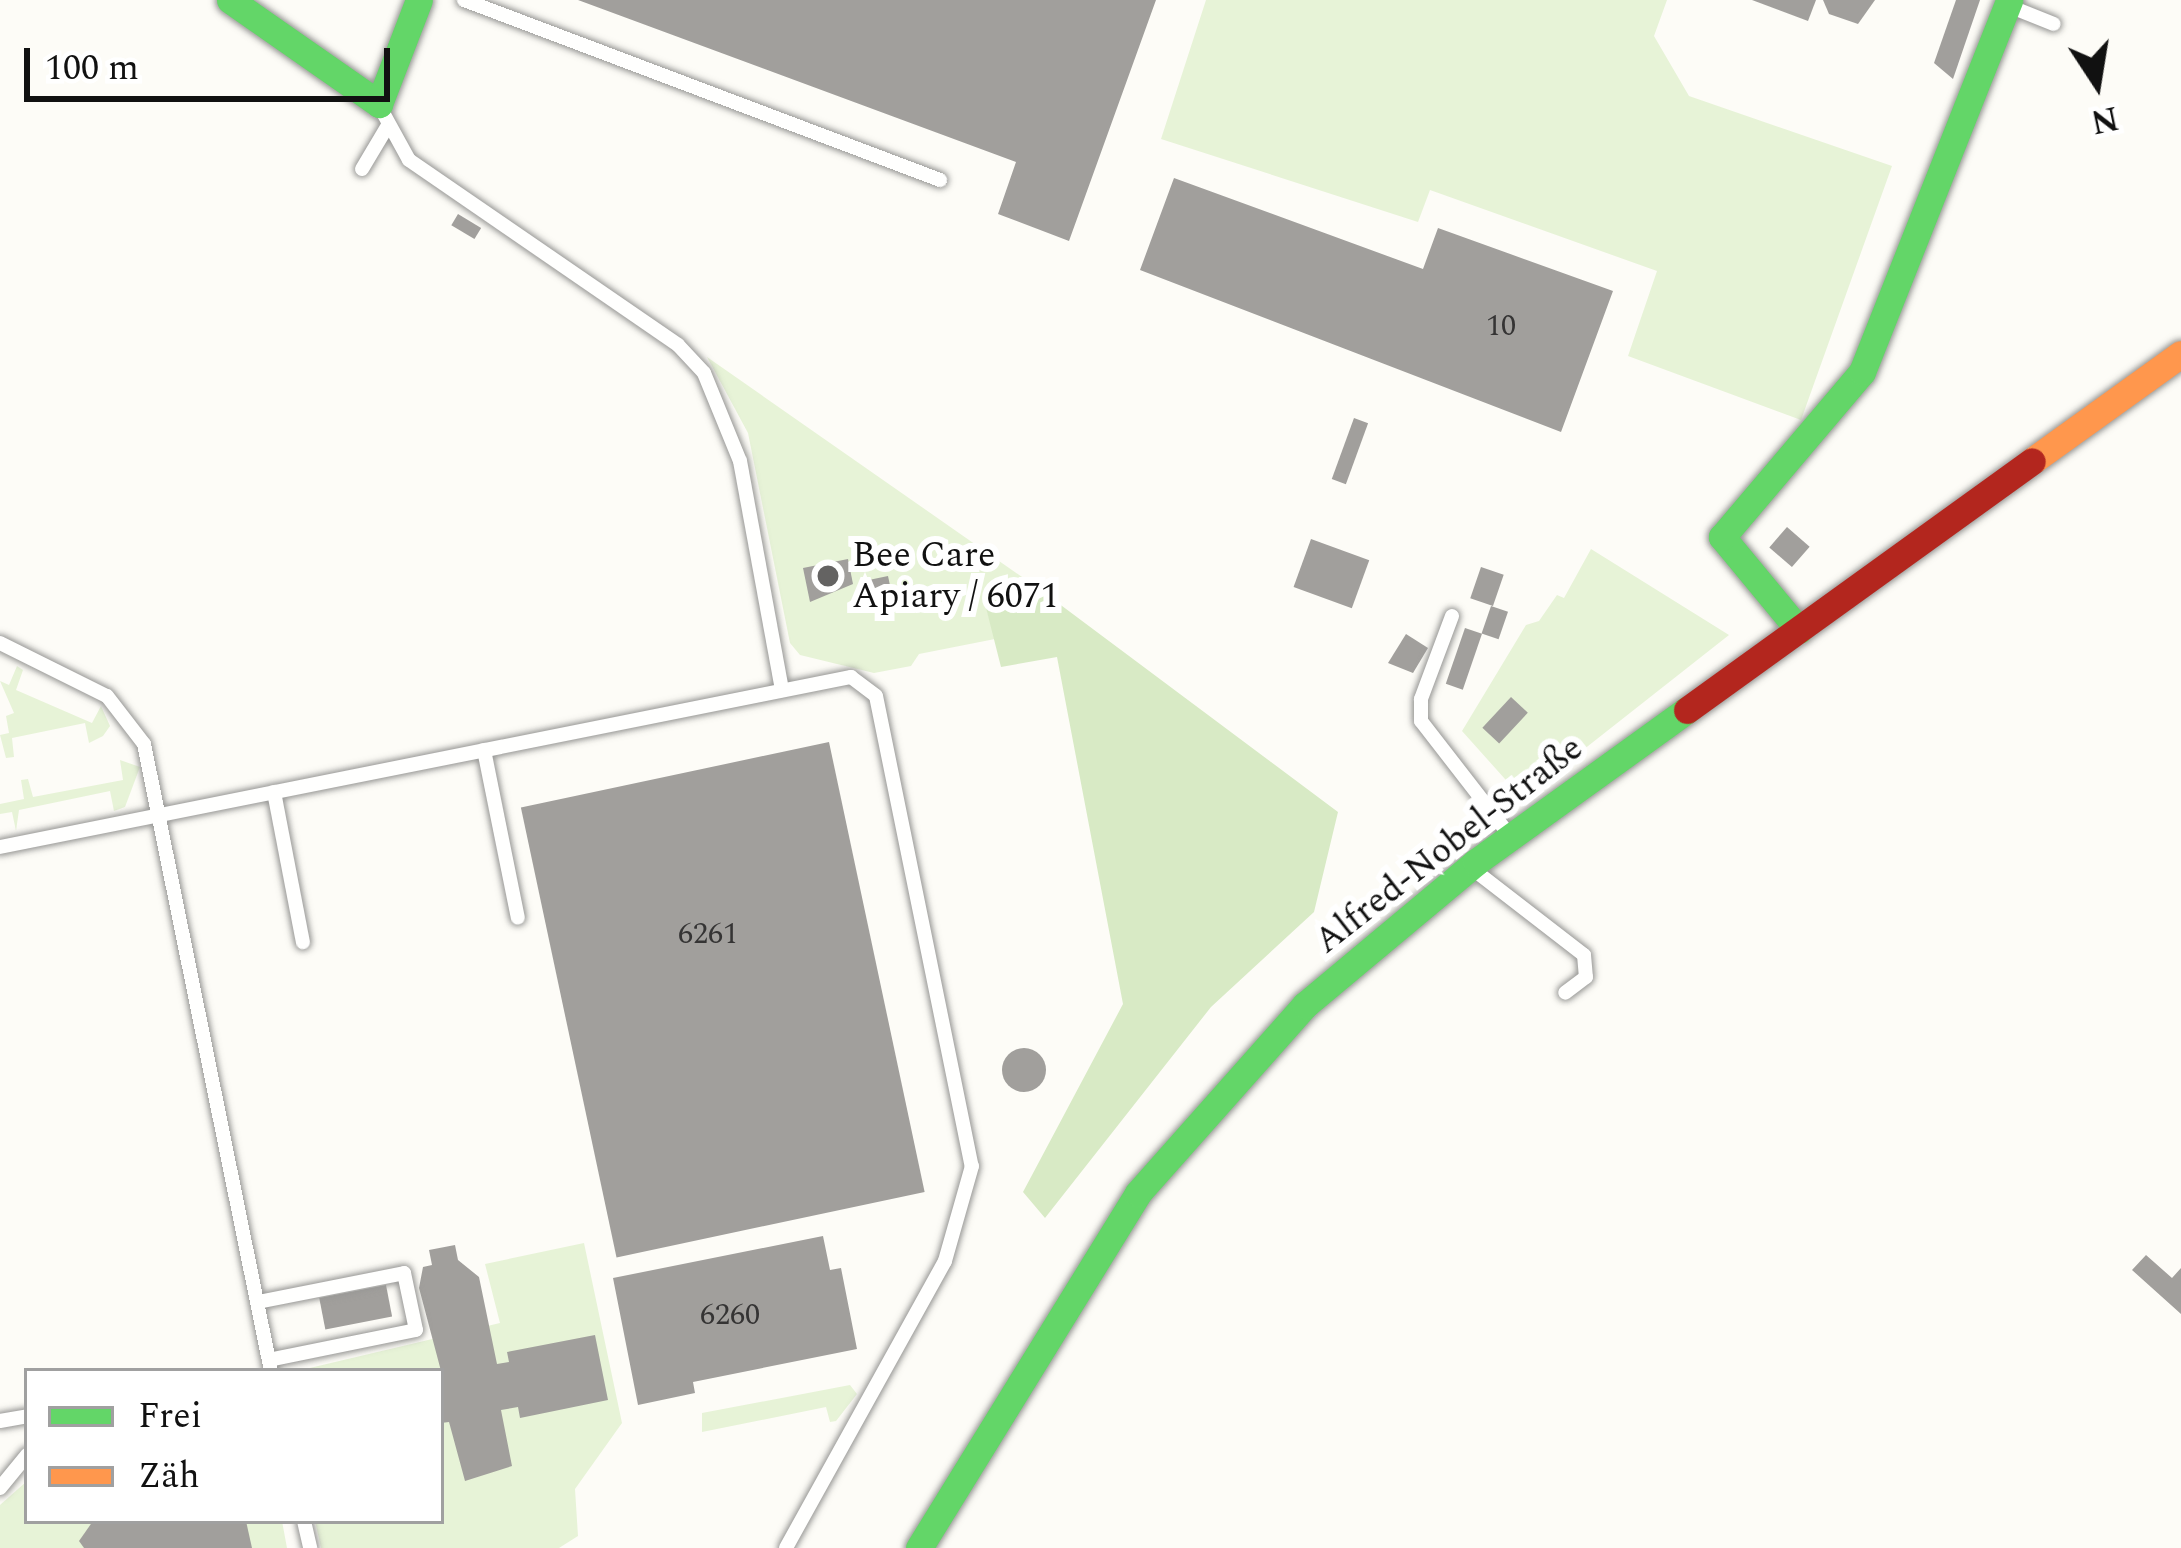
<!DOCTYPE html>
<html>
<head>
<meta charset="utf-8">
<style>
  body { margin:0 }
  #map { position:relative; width:2181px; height:1548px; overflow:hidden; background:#fdfcf7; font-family:Spectral,serif }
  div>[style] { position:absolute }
  .green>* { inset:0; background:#e7f3d7 }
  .forest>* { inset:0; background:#d8eac5 }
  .building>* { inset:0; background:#a19f9c; transform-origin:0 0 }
  .round { border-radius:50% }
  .roads { filter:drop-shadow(0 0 3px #979795) drop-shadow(0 0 3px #979795) }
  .lane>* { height:14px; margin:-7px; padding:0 7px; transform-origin:7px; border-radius:7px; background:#fffffe }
  .fast>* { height:27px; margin:-13.5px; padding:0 13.5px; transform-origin:13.5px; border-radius:13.5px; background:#63d668 }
  .slow>* { height:27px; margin:-13.5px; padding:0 13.5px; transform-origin:13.5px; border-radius:13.5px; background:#ff974d }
  .jam>* { height:27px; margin:-13.5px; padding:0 13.5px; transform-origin:13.5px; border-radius:13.5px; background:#b3261e }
  .dots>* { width:33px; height:33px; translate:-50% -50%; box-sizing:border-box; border:6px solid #fff; border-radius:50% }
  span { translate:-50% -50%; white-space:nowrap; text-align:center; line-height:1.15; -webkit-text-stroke:12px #fff; paint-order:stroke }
  .number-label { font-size:30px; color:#353434 }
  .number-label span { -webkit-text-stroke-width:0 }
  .poi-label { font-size:36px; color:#111 }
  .left { translate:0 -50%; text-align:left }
  .street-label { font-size:36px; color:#111 }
  .legend { position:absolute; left:24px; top:1368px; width:420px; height:156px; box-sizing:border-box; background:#fff; border:3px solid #a0a0a0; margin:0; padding:15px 21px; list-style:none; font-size:36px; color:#111 }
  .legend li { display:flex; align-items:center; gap:24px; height:60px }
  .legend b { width:60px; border:3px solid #a0a0a0 }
  .north { position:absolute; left:2037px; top:24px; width:120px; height:120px; -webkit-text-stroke:9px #fff; paint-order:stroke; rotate:168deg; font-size:33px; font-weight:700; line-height:48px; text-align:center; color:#111 }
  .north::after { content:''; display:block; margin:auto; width:42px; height:54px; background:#111; clip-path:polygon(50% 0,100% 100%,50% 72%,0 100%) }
  .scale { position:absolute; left:24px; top:48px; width:366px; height:54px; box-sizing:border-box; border:6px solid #111; border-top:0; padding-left:15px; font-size:36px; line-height:42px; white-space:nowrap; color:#111; -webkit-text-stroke:9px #fff; paint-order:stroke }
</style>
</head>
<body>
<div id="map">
  <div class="green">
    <i style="clip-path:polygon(1206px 0,1667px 0,1654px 36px,1689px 96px,1892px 166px,1801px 420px,1628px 356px,1657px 271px,1430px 190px,1418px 222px,1161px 139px)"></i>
    <i style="clip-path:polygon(707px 357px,1042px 591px,984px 600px,995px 639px,919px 654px,911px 666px,874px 673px,800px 655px,790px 643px,748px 433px)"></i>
    <i style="clip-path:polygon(1591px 549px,1729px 635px,1522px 798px,1462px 731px,1526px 625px,1539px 621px,1557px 595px,1564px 598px)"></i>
    <i style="clip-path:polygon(17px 666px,23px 670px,16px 690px,92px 723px,101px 706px,110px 726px,103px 736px,89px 743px,85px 723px,12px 738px,14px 757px,6px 758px,0 735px,9px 733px,6px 716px,14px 713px,0 681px,9px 685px)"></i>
    <i style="clip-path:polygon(120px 760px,140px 767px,125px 807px,114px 811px,110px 791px,19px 810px,16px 831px,12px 812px,0 814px,0 804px,24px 799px,21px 780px,28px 779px,33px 797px,123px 780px)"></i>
    <i style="clip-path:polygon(584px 1243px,622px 1423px,575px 1489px,578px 1536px,559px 1548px,321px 1548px,315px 1521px,441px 1521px,441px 1371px,297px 1371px,500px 1323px,485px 1264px)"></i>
    <i style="clip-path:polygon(850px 1385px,857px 1394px,836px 1421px,830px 1422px,826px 1407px,702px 1432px,702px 1413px)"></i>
    <i style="clip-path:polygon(27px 1481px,27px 1521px,282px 1521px,287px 1548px,0 1548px,0 1505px)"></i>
  </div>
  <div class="forest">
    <i style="clip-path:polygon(1042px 591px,1338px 812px,1314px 912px,1211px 1007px,1045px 1218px,1023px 1192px,1123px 1004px,1057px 657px,1001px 667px,984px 600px)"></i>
  </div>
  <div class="building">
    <i style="clip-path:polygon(578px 0,1156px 0,1069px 241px,998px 214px,1016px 162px)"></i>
    <i style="clip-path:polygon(1752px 0,1816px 0,1808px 21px)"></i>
    <i style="clip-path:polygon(1823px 0,1875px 0,1858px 24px,1829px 14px)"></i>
    <i style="clip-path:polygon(1956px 0,1980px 0,1953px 79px,1934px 63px)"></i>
    <i style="clip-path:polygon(1174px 178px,1423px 269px,1438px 228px,1613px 291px,1561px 432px,1140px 270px)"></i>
    <i style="left:458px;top:214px;width:27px;height:13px;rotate:31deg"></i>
    <i style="left:1354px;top:418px;width:15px;height:65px;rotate:20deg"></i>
    <i style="left:1787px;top:527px;width:30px;height:27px;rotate:41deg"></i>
    <i style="left:1311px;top:539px;width:62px;height:51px;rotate:20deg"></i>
    <i style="clip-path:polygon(848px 559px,853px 584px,810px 602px,803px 568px)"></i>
    <i style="left:1481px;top:567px;width:24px;height:33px;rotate:19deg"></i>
    <i style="left:888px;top:576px;width:14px;height:27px;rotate:78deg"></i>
    <i style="left:1491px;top:606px;width:18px;height:29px;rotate:19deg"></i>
    <i style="left:1465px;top:628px;width:18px;height:59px;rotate:19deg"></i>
    <i style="clip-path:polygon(1406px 634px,1428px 648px,1413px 673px,1388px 663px)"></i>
    <i style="left:1511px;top:697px;width:23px;height:42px;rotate:43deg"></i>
    <i style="left:829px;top:742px;width:460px;height:315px;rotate:78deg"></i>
    <i class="round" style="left:1002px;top:1048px;width:44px;height:44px"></i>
    <i style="clip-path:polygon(823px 1236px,830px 1270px,841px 1268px,857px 1349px,693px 1382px,695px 1393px,638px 1405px,613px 1278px)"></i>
    <i style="clip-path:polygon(455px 1245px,458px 1260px,479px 1277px,497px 1364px,509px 1362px,507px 1352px,595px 1335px,608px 1400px,520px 1418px,518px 1407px,501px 1410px,512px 1466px,465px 1481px,449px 1422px,441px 1423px,441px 1371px,419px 1288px,423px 1267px,432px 1265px,429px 1250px)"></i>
    <i style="clip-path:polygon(2146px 1255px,2172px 1278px,2181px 1268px,2181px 1314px,2132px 1270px)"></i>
    <i style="left:386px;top:1285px;width:32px;height:68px;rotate:79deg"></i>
    <i style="clip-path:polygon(93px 1521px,246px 1521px,252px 1548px,84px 1548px,79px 1541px)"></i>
  </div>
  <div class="roads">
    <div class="lane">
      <i style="left:464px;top:0;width:509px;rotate:20.71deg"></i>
      <i style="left:2009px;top:6px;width:48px;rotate:21.8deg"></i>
      <i style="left:381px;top:109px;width:58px;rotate:61.2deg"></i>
      <i style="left:409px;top:160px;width:326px;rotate:34.5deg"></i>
      <i style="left:678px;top:345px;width:38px;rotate:47deg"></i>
      <i style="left:704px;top:373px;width:95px;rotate:67.8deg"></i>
      <i style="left:740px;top:461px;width:233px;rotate:79.6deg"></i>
      <i style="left:362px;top:169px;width:49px;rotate:-59.2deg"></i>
      <i style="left:1452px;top:616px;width:89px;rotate:110.5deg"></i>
      <i style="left:1421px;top:699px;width:22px;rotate:90deg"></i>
      <i style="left:1421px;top:721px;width:142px;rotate:52.2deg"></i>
      <i style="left:0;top:643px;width:119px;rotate:26.4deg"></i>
      <i style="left:107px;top:696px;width:61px;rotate:52.4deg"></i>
      <i style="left:144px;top:744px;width:640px;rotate:78.55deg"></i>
      <i style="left:484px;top:750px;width:171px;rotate:78.6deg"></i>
      <i style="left:274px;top:792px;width:153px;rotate:79.1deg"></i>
      <i style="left:0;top:847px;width:868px;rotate:-11.3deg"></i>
      <i style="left:851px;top:677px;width:31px;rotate:37deg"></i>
      <i style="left:876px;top:696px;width:480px;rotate:78.5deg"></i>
      <i style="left:972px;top:1166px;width:99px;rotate:105.9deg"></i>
      <i style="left:945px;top:1261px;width:328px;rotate:119deg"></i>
      <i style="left:1474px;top:870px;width:139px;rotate:37.7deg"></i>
      <i style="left:1584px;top:955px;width:22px;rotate:85deg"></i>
      <i style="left:1586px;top:977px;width:26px;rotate:143deg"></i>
      <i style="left:258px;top:1302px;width:149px;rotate:-11.2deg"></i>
      <i style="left:404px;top:1273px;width:58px;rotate:78.1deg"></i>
      <i style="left:416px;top:1330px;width:150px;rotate:168.5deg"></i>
      <i style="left:0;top:1421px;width:27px;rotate:-10deg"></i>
      <i style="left:0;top:1488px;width:43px;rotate:-50.7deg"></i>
      <i style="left:304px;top:1521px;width:28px;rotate:77deg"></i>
    </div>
    <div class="fast">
      <i style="left:230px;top:0;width:182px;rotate:34.9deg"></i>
      <i style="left:379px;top:104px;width:111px;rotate:-69deg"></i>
      <i style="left:1799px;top:630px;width:121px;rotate:-129.6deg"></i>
      <i style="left:1722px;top:537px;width:216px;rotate:-49.7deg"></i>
      <i style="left:1862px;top:372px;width:400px;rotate:-68.4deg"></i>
      <i style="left:919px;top:1548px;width:417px;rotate:-58.3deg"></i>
      <i style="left:1138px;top:1193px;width:251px;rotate:-48.4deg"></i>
      <i style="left:1305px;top:1005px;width:223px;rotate:-39.9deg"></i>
      <i style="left:1476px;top:862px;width:260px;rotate:-35.8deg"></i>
    </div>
    <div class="slow">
      <i style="left:2032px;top:461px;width:183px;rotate:-35.7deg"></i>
    </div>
    <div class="jam">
      <i style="left:1687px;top:710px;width:425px;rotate:-35.8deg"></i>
    </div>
  </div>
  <div class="dots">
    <i style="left:828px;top:576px;background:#646362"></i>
  </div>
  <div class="number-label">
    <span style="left:1501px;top:326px">10</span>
    <span style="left:708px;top:934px">6261</span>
    <span style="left:730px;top:1315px">6260</span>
  </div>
  <div class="poi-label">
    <span class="left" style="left:852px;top:576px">Bee Care<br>Apiary / 6071</span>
  </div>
  <div class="street-label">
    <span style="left:1449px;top:845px;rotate:-38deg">Alfred-Nobel-Straße</span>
  </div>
  <ul class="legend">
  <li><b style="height:15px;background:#63d668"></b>Frei</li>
  <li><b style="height:15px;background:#ff974d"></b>Zäh</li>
  </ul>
  <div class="north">N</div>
  <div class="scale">100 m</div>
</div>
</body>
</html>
